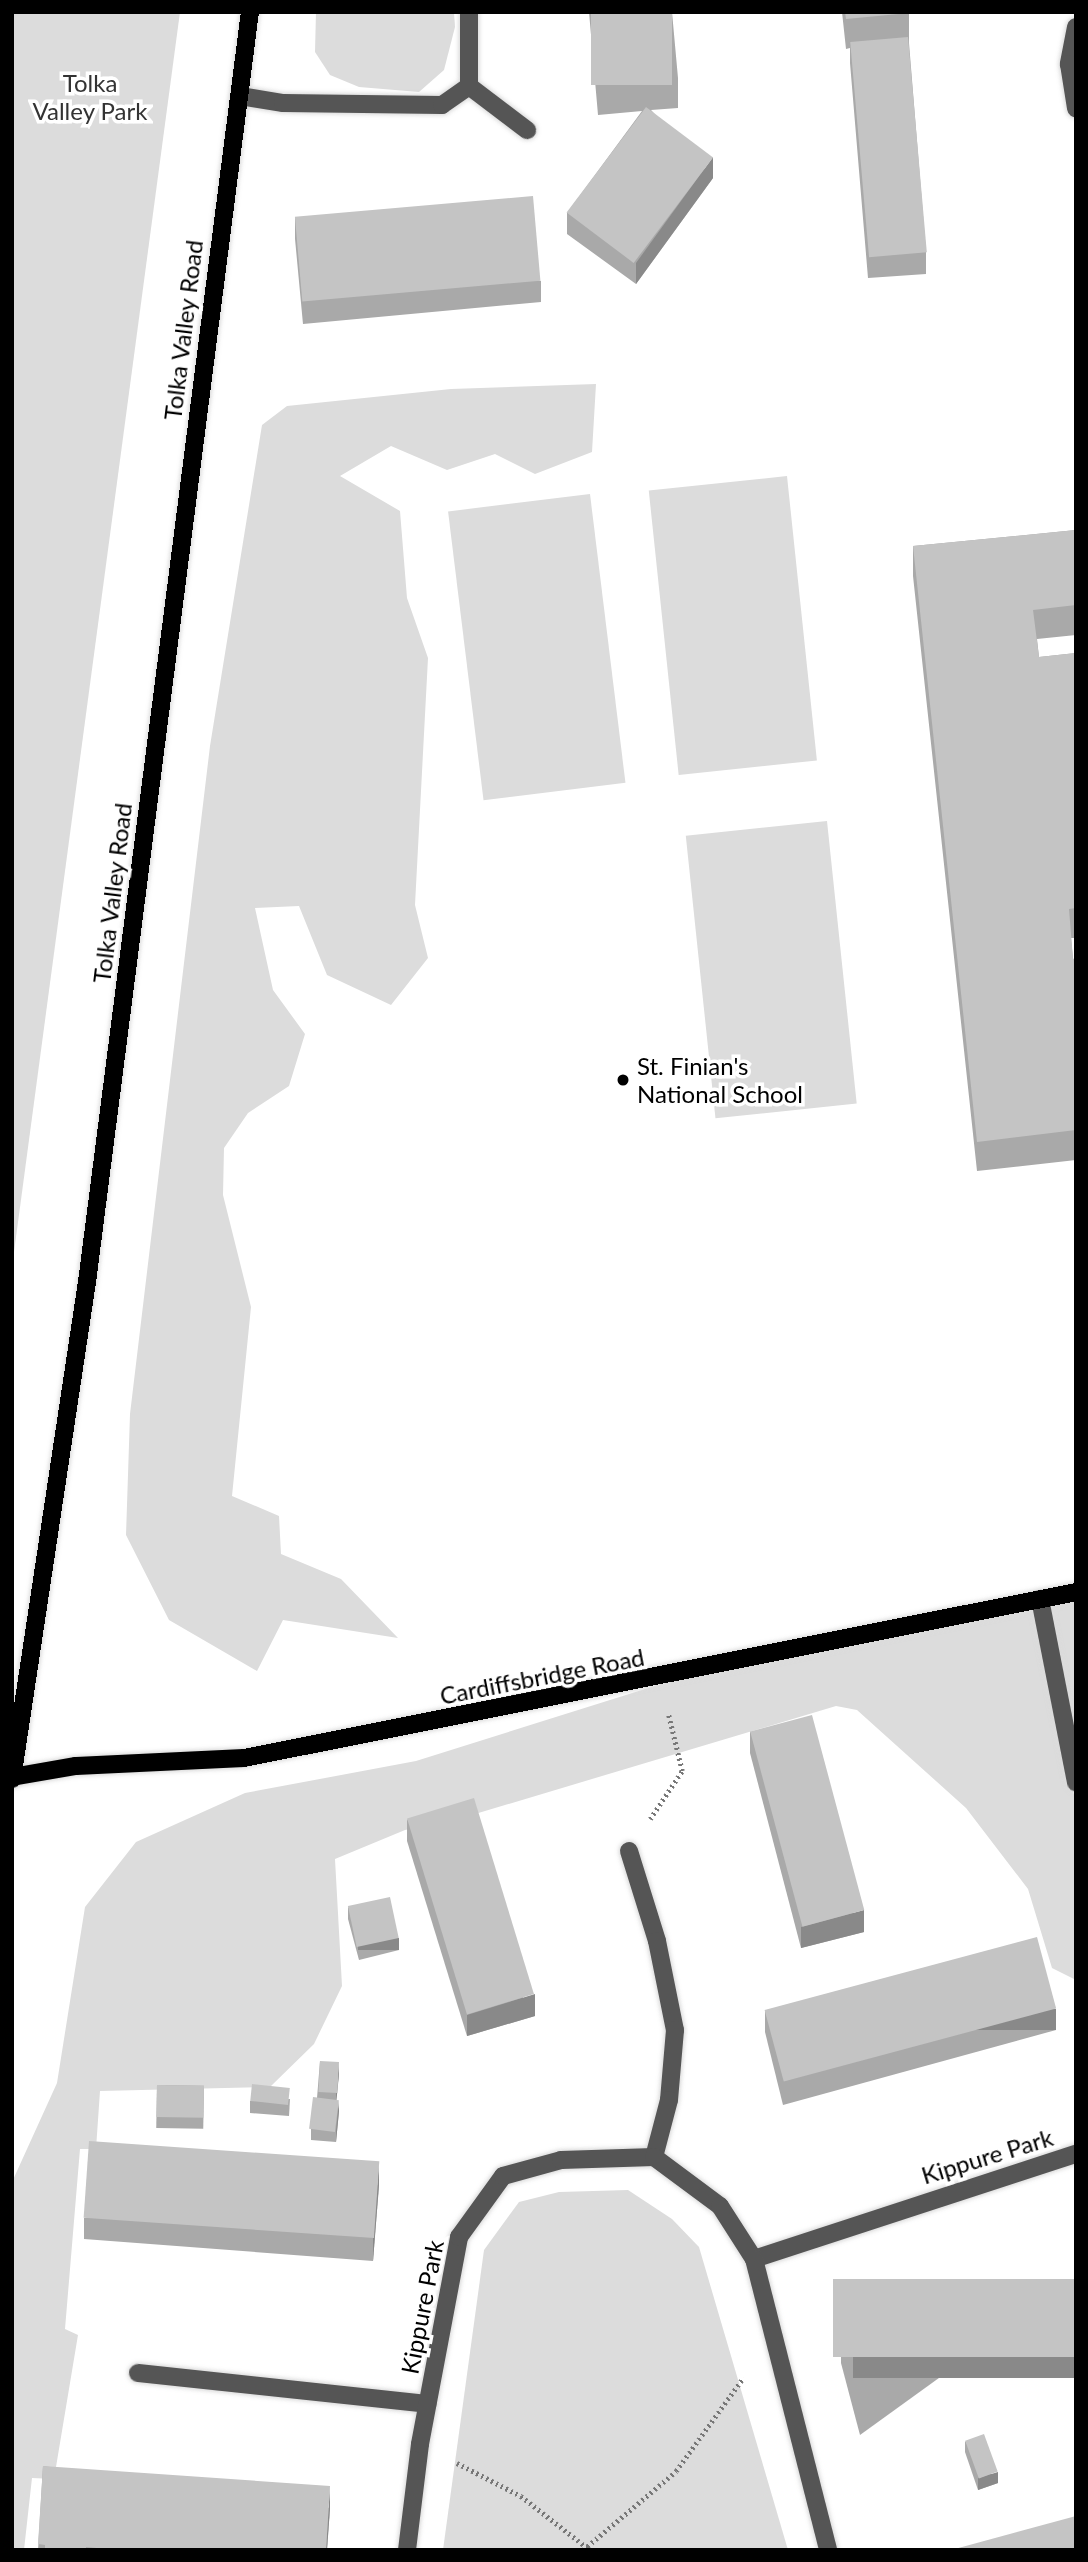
<!DOCTYPE html>
<html>
<head>
<meta charset="utf-8">
<style>
  body { margin:0 }
  #map { position:relative; width:1088px; height:2562px; overflow:hidden; background:#fff; font-family:Lato,sans-serif }
  div>[style] { position:absolute }
  .green>* { inset:0; background:#dcdcdc; transform-origin:0 0 }
  .path>* { height:4.5px; margin-top:-2.25px; transform-origin:0; background:repeating-linear-gradient(90deg,#777 0 2px,transparent 0 5.5px) }
  .roads { filter:drop-shadow(0 0 2px #dbdbdb) drop-shadow(0 0 2px #dbdbdb) }
  .minor>* { height:18px; margin:-9px; padding:0 9px; transform-origin:9px; border-radius:9px; background:#555 }
  .major>* { height:18px; margin:-9px; padding:0 9px; transform-origin:9px; border-radius:9px; background:#000 }
  .wall>* { inset:0; background:#a9a9a9; transform-origin:0 0 }
  .shaded-wall>* { inset:0; background:#898989; transform-origin:0 0 }
  .building>* { inset:0; background:#c4c4c4; transform-origin:0 0 }
  .dots>* { width:19px; height:19px; translate:-50% -50%; box-sizing:border-box; border:4px solid #fff; border-radius:50% }
  span { translate:-50% -50%; white-space:nowrap; text-align:center; line-height:1.15; -webkit-text-stroke:7px #fff; paint-order:stroke }
  .park-label { font-size:24px; color:#333 }
  .street-label { font-size:24px; color:#000 }
  .poi-label { font-size:24px; color:#000 }
  .left { translate:0 -50%; text-align:left }
  .frame { position:absolute; inset:0; border:14px solid #000; pointer-events:none }
</style>
</head>
<body>
<div id="map">
  <div class="green">
    <i style="clip-path:polygon(12px 12px,180px 12px,12px 1267px)"></i>
    <i style="clip-path:polygon(316px 12px,454px 12px,455px 27px,444px 70px,419px 92px,359px 87px,330px 75px,315px 52px)"></i>
    <i style="clip-path:polygon(596px 384px,592px 452px,535px 474px,495px 454px,447px 470px,391px 446px,340px 476px,400px 511px,407px 598px,428px 658px,415px 905px,428px 958px,391px 1005px,327px 975px,299px 906px,255px 908px,273px 990px,305px 1034px,289px 1086px,248px 1113px,224px 1148px,223px 1195px,251px 1307px,232px 1496px,279px 1516px,281px 1554px,341px 1579px,398px 1638px,283px 1620px,257px 1671px,169px 1620px,126px 1535px,130px 1414px,210px 746px,262px 425px,287px 406px,451px 389px)"></i>
    <i style="left:787px;top:476px;width:286px;height:139px;rotate:84deg"></i>
    <i style="left:590px;top:494px;width:291px;height:143px;rotate:83deg"></i>
    <i style="left:827px;top:821px;width:284px;height:142px;rotate:84deg"></i>
    <i style="clip-path:polygon(1076px 1594px,1076px 1760px,1042px 1601px)"></i>
    <i style="clip-path:polygon(1037px 1603px,1076px 1805px,1076px 1980px,1052px 1968px,1028px 1889px,966px 1808px,857px 1710px,836px 1706px,465px 1817px,405px 1830px,335px 1859px,342px 1986px,314px 2044px,270px 2087px,100px 2091px,96px 2149px,80px 2149px,65px 2329px,78px 2335px,54px 2479px,32px 2478px,24px 2550px,12px 2550px,12px 2182px,57px 2083px,85px 1907px,136px 1842px,245px 1793px,416px 1761px,661px 1684px)"></i>
    <i style="clip-path:polygon(628px 2190px,672px 2219px,699px 2247px,788px 2550px,443px 2550px,484px 2250px,519px 2202px,559px 2192px)"></i>
  </div>
  <div class="path">
    <i style="left:650px;top:1819px;width:58px;rotate:-56.3deg"></i>
    <i style="left:682px;top:1771px;width:60px;rotate:-103.6deg"></i>
    <i style="left:457px;top:2463px;width:72px;rotate:27.3deg"></i>
    <i style="left:521px;top:2496px;width:88px;rotate:38deg"></i>
    <i style="left:583px;top:2550px;width:122px;rotate:-40.3deg"></i>
    <i style="left:676px;top:2471px;width:115px;rotate:-54.2deg"></i>
  </div>
  <div class="roads">
    <div class="minor">
      <i style="left:1076px;top:27px;width:38px;rotate:101deg"></i>
      <i style="left:1069px;top:64px;width:45px;rotate:81deg"></i>
      <i style="left:469px;top:86px;width:73px;rotate:37.2deg"></i>
      <i style="left:240px;top:96px;width:44px;rotate:9.2deg"></i>
      <i style="left:283px;top:103px;width:159px;rotate:0.7deg"></i>
      <i style="left:442px;top:105px;width:33px;rotate:-35deg"></i>
      <i style="left:469px;top:86px;width:74px;rotate:-90deg"></i>
      <i style="left:1040px;top:1599px;width:187px;rotate:78.9deg"></i>
      <i style="left:629px;top:1851px;width:94px;rotate:72.7deg"></i>
      <i style="left:657px;top:1941px;width:91px;rotate:78.6deg"></i>
      <i style="left:675px;top:2030px;width:70px;rotate:94.9deg"></i>
      <i style="left:669px;top:2100px;width:59px;rotate:104.7deg"></i>
      <i style="left:754px;top:2259px;width:339px;rotate:-18.1deg"></i>
      <i style="left:138px;top:2373px;width:291px;rotate:6.1deg"></i>
      <i style="left:407px;top:2550px;width:107px;rotate:-83deg"></i>
      <i style="left:420px;top:2444px;width:211px;rotate:-79.3deg"></i>
      <i style="left:459px;top:2237px;width:75px;rotate:-54.2deg"></i>
      <i style="left:503px;top:2176px;width:60px;rotate:-15.4deg"></i>
      <i style="left:561px;top:2160px;width:93px;rotate:-1.8deg"></i>
      <i style="left:654px;top:2157px;width:82px;rotate:36.6deg"></i>
      <i style="left:720px;top:2206px;width:63px;rotate:57.3deg"></i>
      <i style="left:754px;top:2259px;width:300px;rotate:75.7deg"></i>
    </div>
    <div class="major">
      <i style="left:12px;top:1777px;width:65px;rotate:-9.8deg"></i>
      <i style="left:76px;top:1766px;width:168px;rotate:-2.7deg"></i>
      <i style="left:244px;top:1758px;width:848px;rotate:-11.28deg"></i>
      <i style="left:12px;top:1779px;width:503px;rotate:-81.42deg"></i>
      <i style="left:87px;top:1282px;width:1280px;rotate:-82.69deg"></i>
    </div>
  </div>
  <div class="wall">
    <i style="clip-path:polygon(589px 12px,672px 12px,678px 78px,678px 108px,651px 110px,713px 178px,636px 284px,567px 234px,567px 213px,642px 111px,598px 115px)"></i>
    <i style="clip-path:polygon(842px 12px,909px 12px,909px 43px,926px 252px,926px 274px,868px 278px,850px 63px,850px 48px,846px 49px)"></i>
    <i style="clip-path:polygon(295px 218px,541px 281px,541px 302px,303px 324px,295px 239px)"></i>
    <i style="clip-path:polygon(1076px 530px,1076px 635px,1037px 639px,1039px 657px,1076px 653px,1076px 938px,1071px 938px,1073px 959px,1076px 958px,1076px 1160px,977px 1171px,913px 576px,913px 546px)"></i>
    <i style="clip-path:polygon(750px 1731px,864px 1932px,801px 1948px,750px 1753px)"></i>
    <i style="clip-path:polygon(407px 1819px,535px 2016px,467px 2036px,407px 1841px)"></i>
    <i style="clip-path:polygon(348px 1907px,399px 1950px,359px 1960px,348px 1919px)"></i>
    <i style="clip-path:polygon(765px 2011px,1056px 2030px,783px 2105px,765px 2032px)"></i>
    <i style="clip-path:polygon(320px 2061px,339px 2074px,336px 2100px,339px 2111px,336px 2142px,311px 2140px,311px 2129px,317px 2098px)"></i>
    <i style="left:157px;top:2085px;width:47px;height:43px;rotate:1deg"></i>
    <i style="clip-path:polygon(290px 2099px,289px 2116px,250px 2113px,250px 2101px)"></i>
    <i style="clip-path:polygon(379px 2185px,373px 2261px,84px 2239px,84px 2218px)"></i>
    <i style="clip-path:polygon(1076px 2279px,860px 2435px,841px 2363px,841px 2341px)"></i>
    <i style="clip-path:polygon(965px 2441px,998px 2483px,978px 2490px,965px 2452px)"></i>
    <i style="clip-path:polygon(43px 2466px,330px 2508px,327px 2550px,38px 2550px)"></i>
  </div>
  <div class="shaded-wall">
    <i style="clip-path:polygon(713px 157px,713px 178px,636px 284px,636px 263px)"></i>
    <i style="clip-path:polygon(864px 1910px,864px 1932px,801px 1948px,801px 1927px)"></i>
    <i style="left:399px;top:1938px;width:12px;height:41px;rotate:90deg"></i>
    <i style="clip-path:polygon(535px 1994px,535px 2016px,467px 2036px,467px 2015px)"></i>
    <i style="left:1056px;top:2009px;width:21px;height:283px;rotate:90deg"></i>
    <i style="clip-path:polygon(339px 2062px,339px 2074px,336px 2105px,336px 2094px)"></i>
    <i style="clip-path:polygon(339px 2100px,339px 2111px,336px 2142px,336px 2131px)"></i>
    <i style="clip-path:polygon(379px 2163px,379px 2185px,373px 2261px,373px 2239px)"></i>
    <i style="left:1076px;top:2357px;width:21px;height:223px;rotate:90deg"></i>
    <i style="clip-path:polygon(998px 2472px,998px 2483px,978px 2490px,978px 2478px)"></i>
    <i style="clip-path:polygon(330px 2486px,330px 2508px,327px 2550px,326px 2550px)"></i>
  </div>
  <div class="building">
    <i style="left:591px;top:12px;width:81px;height:73px"></i>
    <i style="clip-path:polygon(845px 12px,909px 12px,909px 13px,846px 19px)"></i>
    <i style="left:908px;top:37px;width:216px;height:58px;rotate:85deg"></i>
    <i style="left:646px;top:107px;width:84px;height:132px;rotate:37deg"></i>
    <i style="left:533px;top:196px;width:85px;height:239px;rotate:85deg"></i>
    <i style="clip-path:polygon(1076px 530px,1076px 605px,1033px 610px,1039px 657px,1076px 653px,1076px 908px,1069px 909px,1073px 959px,1076px 958px,1076px 1130px,977px 1142px,913px 546px)"></i>
    <i style="left:812px;top:1715px;width:202px;height:64px;rotate:75deg"></i>
    <i style="left:474px;top:1798px;width:205px;height:70px;rotate:73deg"></i>
    <i style="left:390px;top:1897px;width:42px;height:43px;rotate:78deg"></i>
    <i style="left:1037px;top:1937px;width:74px;height:282px;rotate:75deg"></i>
    <i style="left:320px;top:2061px;width:19px;height:31px;rotate:3deg"></i>
    <i style="left:252px;top:2084px;width:38px;height:17px;rotate:6deg"></i>
    <i style="left:157px;top:2085px;width:47px;height:32px;rotate:1deg"></i>
    <i style="left:313px;top:2097px;width:26px;height:32px;rotate:7deg"></i>
    <i style="left:89px;top:2141px;width:291px;height:77px;rotate:4deg"></i>
    <i style="left:1076px;top:2279px;width:78px;height:243px;rotate:90deg"></i>
    <i style="left:984px;top:2434px;width:40px;height:20px;rotate:70deg"></i>
    <i style="clip-path:polygon(43px 2466px,330px 2486px,326px 2550px,118px 2550px,86px 2547px,86px 2550px,45px 2550px,45px 2545px,38px 2544px)"></i>
    <i style="clip-path:polygon(1076px 2516px,1076px 2550px,951px 2550px)"></i>
  </div>
  <div class="dots">
    <i style="left:623px;top:1080px;background:#000"></i>
  </div>
  <div class="park-label">
    <span style="left:90px;top:97px">Tolka<br>Valley Park</span>
  </div>
  <div class="street-label">
    <span style="left:183px;top:330px;rotate:-83deg">Tolka Valley Road</span>
    <span style="left:112px;top:893px;rotate:-83deg">Tolka Valley Road</span>
    <span style="left:542px;top:1676px;rotate:-11deg">Cardiffsbridge Road</span>
    <span style="left:987px;top:2156px;rotate:-17deg">Kippure Park</span>
    <span style="left:422px;top:2307px;rotate:-79deg">Kippure Park</span>
  </div>
  <div class="poi-label">
    <span class="left" style="left:637px;top:1080px">St. Finian's<br>National School</span>
  </div>
  <div class="frame"></div>
</div>
</body>
</html>
